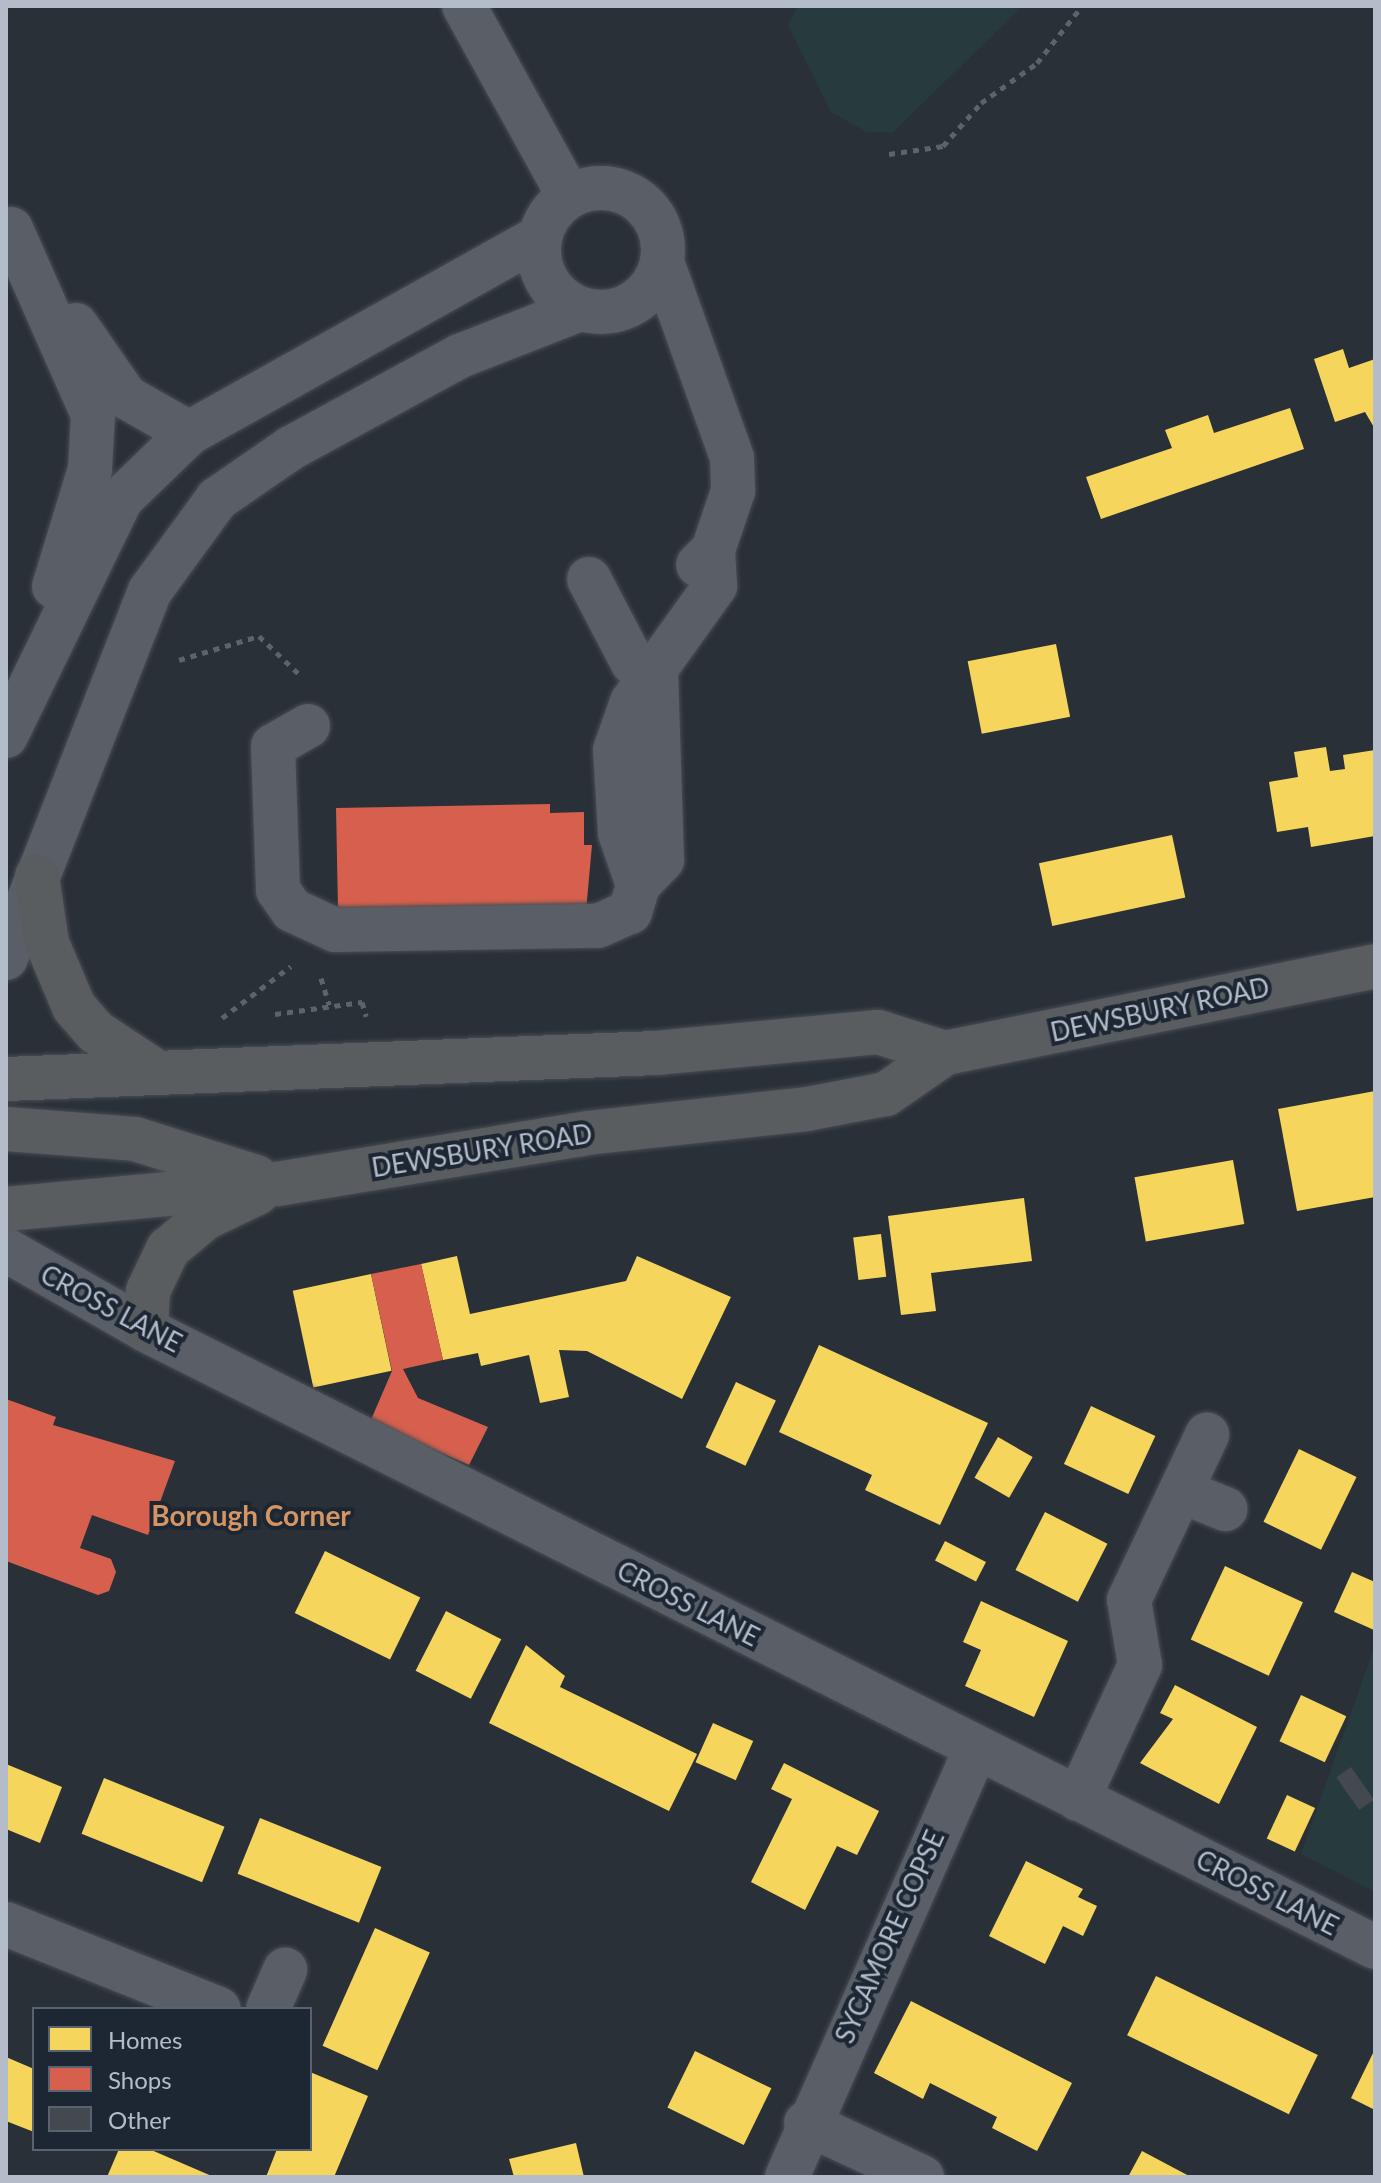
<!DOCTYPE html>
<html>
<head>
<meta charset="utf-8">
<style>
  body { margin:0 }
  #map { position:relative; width:1381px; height:2183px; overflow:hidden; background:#2a3038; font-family:Lato,sans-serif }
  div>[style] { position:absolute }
  .green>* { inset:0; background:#273a3e }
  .homes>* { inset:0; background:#f6d55c; transform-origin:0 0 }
  .shops>* { inset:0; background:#d6604d }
  .building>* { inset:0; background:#444950; transform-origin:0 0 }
  .path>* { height:5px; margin-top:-2.5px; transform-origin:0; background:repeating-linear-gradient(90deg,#5d636a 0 6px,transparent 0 12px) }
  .roads { filter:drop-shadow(0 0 2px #484c53) drop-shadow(0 0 2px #484c53) }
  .minor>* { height:44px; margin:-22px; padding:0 22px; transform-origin:22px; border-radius:22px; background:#5a5e66 }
  .minor>.ring { margin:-22px; padding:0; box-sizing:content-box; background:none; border:44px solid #5a5e66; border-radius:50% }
  .highway>* { height:44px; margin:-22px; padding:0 22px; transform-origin:22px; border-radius:22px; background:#5a5d60 }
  span { translate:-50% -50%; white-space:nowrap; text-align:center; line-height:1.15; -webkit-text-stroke:8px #1d2633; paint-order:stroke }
  .street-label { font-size:26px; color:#b4bcc9 }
  .neighbourhood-label { font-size:28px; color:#d59563; font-weight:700 }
  .frame { position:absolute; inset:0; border:8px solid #b4bcc9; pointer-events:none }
  .legend { position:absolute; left:32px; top:2007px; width:280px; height:144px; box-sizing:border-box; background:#1d2633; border:2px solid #59626f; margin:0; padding:10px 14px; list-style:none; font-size:24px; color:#b4bcc9 }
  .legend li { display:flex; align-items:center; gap:16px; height:40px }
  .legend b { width:40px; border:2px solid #59626f }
</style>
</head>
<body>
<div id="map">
  <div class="green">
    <i style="clip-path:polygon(798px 6px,1023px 6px,893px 132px,867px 132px,831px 112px,788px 25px)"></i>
    <i style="clip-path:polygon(1375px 1645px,1375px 1892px,1301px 1854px)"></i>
  </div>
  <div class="homes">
    <i style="clip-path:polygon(1343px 349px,1349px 368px,1375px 359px,1375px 429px,1365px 412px,1335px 422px,1314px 359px)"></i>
    <i style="clip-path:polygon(1290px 408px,1304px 449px,1101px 519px,1086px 477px,1172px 448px,1165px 430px,1208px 415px,1214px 433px)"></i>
    <i style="left:1056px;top:644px;width:74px;height:90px;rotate:79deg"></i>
    <i style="clip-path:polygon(1326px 747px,1330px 771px,1345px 769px,1343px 755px,1375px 750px,1375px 836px,1311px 847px,1308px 827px,1277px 832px,1269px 782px,1298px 777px,1294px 752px)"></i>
    <i style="left:1172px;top:835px;width:64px;height:136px;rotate:78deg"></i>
    <i style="clip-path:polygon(1375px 1091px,1375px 1197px,1297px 1211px,1278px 1109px)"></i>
    <i style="left:1233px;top:1160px;width:65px;height:100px;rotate:80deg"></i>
    <i style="clip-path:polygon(1024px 1198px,1032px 1261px,931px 1273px,936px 1311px,901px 1315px,888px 1216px)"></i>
    <i style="left:881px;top:1234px;width:43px;height:28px;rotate:83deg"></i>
    <i style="clip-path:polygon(457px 1256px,470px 1314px,626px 1281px,637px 1256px,731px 1297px,682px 1399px,587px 1351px,559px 1350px,569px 1397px,540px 1403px,529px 1355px,481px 1366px,478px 1353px,443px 1360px,421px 1264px)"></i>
    <i style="left:371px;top:1274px;width:99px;height:80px;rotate:78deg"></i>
    <i style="clip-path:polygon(819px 1345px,988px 1423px,940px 1525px,865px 1490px,872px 1475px,779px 1432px)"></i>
    <i style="left:736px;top:1382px;width:44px;height:72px;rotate:25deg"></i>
    <i style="left:1091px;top:1406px;width:71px;height:64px;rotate:25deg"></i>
    <i style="left:998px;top:1437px;width:40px;height:47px;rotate:30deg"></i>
    <i style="left:1299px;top:1449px;width:64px;height:81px;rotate:26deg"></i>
    <i style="left:1045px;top:1512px;width:70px;height:65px;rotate:27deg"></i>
    <i style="left:945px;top:1541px;width:46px;height:22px;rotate:27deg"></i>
    <i style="left:325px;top:1551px;width:106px;height:69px;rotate:26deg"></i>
    <i style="left:1225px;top:1566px;width:86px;height:81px;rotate:25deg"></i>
    <i style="clip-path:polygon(1352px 1572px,1375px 1582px,1374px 1630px,1334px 1612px)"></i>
    <i style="clip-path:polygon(981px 1601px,1068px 1641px,1034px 1717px,965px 1686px,981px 1650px,963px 1642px)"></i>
    <i style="left:446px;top:1611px;width:62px;height:67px;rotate:27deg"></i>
    <i style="clip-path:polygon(526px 1645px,565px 1676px,560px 1687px,697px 1754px,669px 1811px,489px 1723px)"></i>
    <i style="clip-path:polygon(1175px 1685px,1257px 1727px,1219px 1804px,1140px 1763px,1173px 1719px,1160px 1713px)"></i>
    <i style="left:1301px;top:1695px;width:50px;height:51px;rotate:25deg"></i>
    <i style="left:713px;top:1723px;width:44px;height:43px;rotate:24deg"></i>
    <i style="clip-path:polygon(784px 1763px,879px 1811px,857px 1855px,837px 1846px,805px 1910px,751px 1882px,792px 1799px,771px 1789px)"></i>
    <i style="clip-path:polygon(6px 1764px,62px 1787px,40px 1843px,6px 1829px)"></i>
    <i style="left:104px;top:1778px;width:130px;height:60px;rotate:22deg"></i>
    <i style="left:1287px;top:1795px;width:31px;height:48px;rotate:25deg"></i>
    <i style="left:260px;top:1818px;width:131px;height:60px;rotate:22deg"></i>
    <i style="clip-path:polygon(1026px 1861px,1083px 1889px,1078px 1897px,1097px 1906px,1083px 1936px,1063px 1926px,1045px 1964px,989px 1936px)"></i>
    <i style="left:375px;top:1928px;width:60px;height:129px;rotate:24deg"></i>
    <i style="left:1156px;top:1976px;width:180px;height:66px;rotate:26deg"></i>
    <i style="clip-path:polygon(911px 2001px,1072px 2083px,1037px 2151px,992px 2128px,997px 2117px,930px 2083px,923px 2099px,874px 2073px)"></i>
    <i style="clip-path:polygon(1375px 2049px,1375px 2110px,1351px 2098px)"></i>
    <i style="left:695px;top:2051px;width:85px;height:63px;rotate:26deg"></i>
    <i style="clip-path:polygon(6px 2057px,34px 2069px,34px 2132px,6px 2121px)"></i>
    <i style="clip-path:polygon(310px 2072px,368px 2096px,334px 2177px,266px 2177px,277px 2149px,310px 2149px)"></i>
    <i style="clip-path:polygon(576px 2143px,584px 2177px,514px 2177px,509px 2159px)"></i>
    <i style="clip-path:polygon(119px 2149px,149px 2149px,214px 2177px,107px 2177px)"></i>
    <i style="clip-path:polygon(1142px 2151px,1191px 2177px,1128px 2177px)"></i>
  </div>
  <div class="shops">
    <i style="clip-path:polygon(550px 804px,550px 813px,584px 812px,584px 845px,592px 845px,586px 911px,338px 910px,336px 808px)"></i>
    <i style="clip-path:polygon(421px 1264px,443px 1360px,403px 1369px,418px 1398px,488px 1427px,469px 1465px,370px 1422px,392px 1371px,371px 1274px)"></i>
    <i style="clip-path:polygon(6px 1399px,56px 1417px,53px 1425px,175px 1461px,148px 1535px,92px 1515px,80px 1548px,111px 1559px,116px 1572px,109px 1591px,98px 1595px,6px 1561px)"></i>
  </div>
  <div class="building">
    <i style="left:1351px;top:1767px;width:40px;height:18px;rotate:55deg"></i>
  </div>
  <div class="path">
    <i style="left:889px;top:154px;width:55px;rotate:-8.4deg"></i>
    <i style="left:943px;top:146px;width:57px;rotate:-48.5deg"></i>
    <i style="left:981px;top:103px;width:69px;rotate:-35.5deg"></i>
    <i style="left:1037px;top:63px;width:73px;rotate:-51.7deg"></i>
    <i style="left:179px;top:660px;width:84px;rotate:-16.7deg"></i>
    <i style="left:259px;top:636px;width:58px;rotate:43.6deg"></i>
    <i style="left:321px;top:978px;width:28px;rotate:73deg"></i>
    <i style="left:275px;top:1014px;width:88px;rotate:-7.9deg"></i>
    <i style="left:362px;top:1002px;width:15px;rotate:74deg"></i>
    <i style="left:222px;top:1018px;width:86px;rotate:-37deg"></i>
  </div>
  <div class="roads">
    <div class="minor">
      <i style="left:464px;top:6px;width:217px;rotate:61.1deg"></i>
      <i class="ring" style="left:539px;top:188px;width:80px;height:80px"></i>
      <i style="left:11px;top:229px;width:203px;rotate:66.2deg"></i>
      <i style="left:93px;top:415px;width:54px;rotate:93.2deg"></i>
      <i style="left:90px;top:469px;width:123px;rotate:107deg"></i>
      <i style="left:662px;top:262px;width:208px;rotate:70.3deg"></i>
      <i style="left:732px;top:458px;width:33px;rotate:88deg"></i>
      <i style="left:733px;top:491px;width:62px;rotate:108.7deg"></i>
      <i style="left:713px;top:550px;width:21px;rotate:135deg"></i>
      <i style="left:76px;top:325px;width:88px;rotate:55.2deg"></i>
      <i style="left:126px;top:397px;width:73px;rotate:29.7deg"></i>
      <i style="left:589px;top:579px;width:95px;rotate:62.4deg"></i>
      <i style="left:308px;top:726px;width:40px;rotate:150.3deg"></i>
      <i style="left:273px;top:746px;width:144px;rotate:88deg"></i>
      <i style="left:278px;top:890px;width:24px;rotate:55deg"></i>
      <i style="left:292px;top:910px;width:47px;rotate:24.9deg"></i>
      <i style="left:335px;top:930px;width:263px;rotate:-0.9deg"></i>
      <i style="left:598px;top:926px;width:35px;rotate:-24deg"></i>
      <i style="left:630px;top:912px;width:28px;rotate:-73deg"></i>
      <i style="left:638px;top:885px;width:55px;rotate:-109.1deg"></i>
      <i style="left:620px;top:833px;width:83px;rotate:-93.4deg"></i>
      <i style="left:615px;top:750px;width:51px;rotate:-70.5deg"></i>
      <i style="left:632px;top:702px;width:143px;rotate:-54.4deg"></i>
      <i style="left:715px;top:586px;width:36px;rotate:-93deg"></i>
      <i style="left:6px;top:736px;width:263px;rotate:-64.1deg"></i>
      <i style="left:121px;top:499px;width:95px;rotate:-44.1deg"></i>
      <i style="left:189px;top:433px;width:402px;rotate:-29.2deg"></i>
      <i style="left:638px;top:885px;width:35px;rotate:-46deg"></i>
      <i style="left:662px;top:860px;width:195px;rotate:-91.8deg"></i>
      <i style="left:6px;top:958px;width:394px;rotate:-68.6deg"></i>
      <i style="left:150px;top:591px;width:114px;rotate:-53.9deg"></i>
      <i style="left:217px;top:499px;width:90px;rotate:-34.6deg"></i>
      <i style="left:291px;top:448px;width:192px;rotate:-28.6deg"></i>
      <i style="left:460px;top:356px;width:129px;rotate:-21.4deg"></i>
      <i style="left:6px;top:1250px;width:161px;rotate:29.7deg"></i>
      <i style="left:146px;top:1330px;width:1375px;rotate:26.66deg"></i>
      <i style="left:1181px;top:1491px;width:48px;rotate:22.2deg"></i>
      <i style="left:1078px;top:1799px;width:148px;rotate:-65.2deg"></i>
      <i style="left:1140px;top:1665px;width:66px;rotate:-99.6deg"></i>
      <i style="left:1129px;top:1600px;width:183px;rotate:-64.7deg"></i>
      <i style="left:6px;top:1924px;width:229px;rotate:21.8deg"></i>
      <i style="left:268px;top:2009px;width:43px;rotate:-66.4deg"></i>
      <i style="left:806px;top:2123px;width:128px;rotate:25deg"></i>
      <i style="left:787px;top:2177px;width:467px;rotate:-66.2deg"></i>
    </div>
    <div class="highway">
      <i style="left:37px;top:876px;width:68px;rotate:81.5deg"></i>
      <i style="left:47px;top:943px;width:69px;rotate:67.1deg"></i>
      <i style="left:74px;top:1007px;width:33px;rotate:49deg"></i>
      <i style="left:96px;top:1032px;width:71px;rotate:33.5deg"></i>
      <i style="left:6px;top:1079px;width:651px;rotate:-2.29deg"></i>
      <i style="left:656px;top:1053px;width:223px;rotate:-5.4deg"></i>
      <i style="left:878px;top:1032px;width:70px;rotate:17.4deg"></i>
      <i style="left:6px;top:1129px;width:129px;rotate:4.4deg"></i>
      <i style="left:135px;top:1139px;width:127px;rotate:17.4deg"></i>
      <i style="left:6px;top:1209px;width:272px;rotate:-5.3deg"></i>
      <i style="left:277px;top:1184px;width:314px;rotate:-9.3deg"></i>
      <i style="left:587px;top:1133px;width:221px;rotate:-6.2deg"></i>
      <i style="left:807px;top:1109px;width:80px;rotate:-10.8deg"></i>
      <i style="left:886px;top:1094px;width:72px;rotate:-34.8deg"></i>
      <i style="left:945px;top:1053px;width:439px;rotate:-11.4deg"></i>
      <i style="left:146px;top:1330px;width:39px;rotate:-87deg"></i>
      <i style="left:148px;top:1291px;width:47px;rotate:-64.5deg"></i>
      <i style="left:168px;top:1249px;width:48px;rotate:-40deg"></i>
      <i style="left:205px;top:1218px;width:58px;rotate:-25.7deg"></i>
    </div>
  </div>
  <div class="street-label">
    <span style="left:1160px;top:1010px;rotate:-12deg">DEWSBURY ROAD</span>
    <span style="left:482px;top:1151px;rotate:-9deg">DEWSBURY ROAD</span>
    <span style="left:111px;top:1309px;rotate:28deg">CROSS LANE</span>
    <span style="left:688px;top:1604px;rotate:27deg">CROSS LANE</span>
    <span style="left:1267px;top:1893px;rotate:27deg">CROSS LANE</span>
    <span style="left:890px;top:1937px;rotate:-66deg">SYCAMORE COPSE</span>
  </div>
  <div class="neighbourhood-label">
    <span style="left:251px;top:1515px">Borough Corner</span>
  </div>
  <div class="frame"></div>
  <ul class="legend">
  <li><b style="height:22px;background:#f6d55c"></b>Homes</li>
  <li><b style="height:22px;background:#d6604d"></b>Shops</li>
  <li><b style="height:22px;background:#444950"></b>Other</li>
  </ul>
</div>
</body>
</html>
